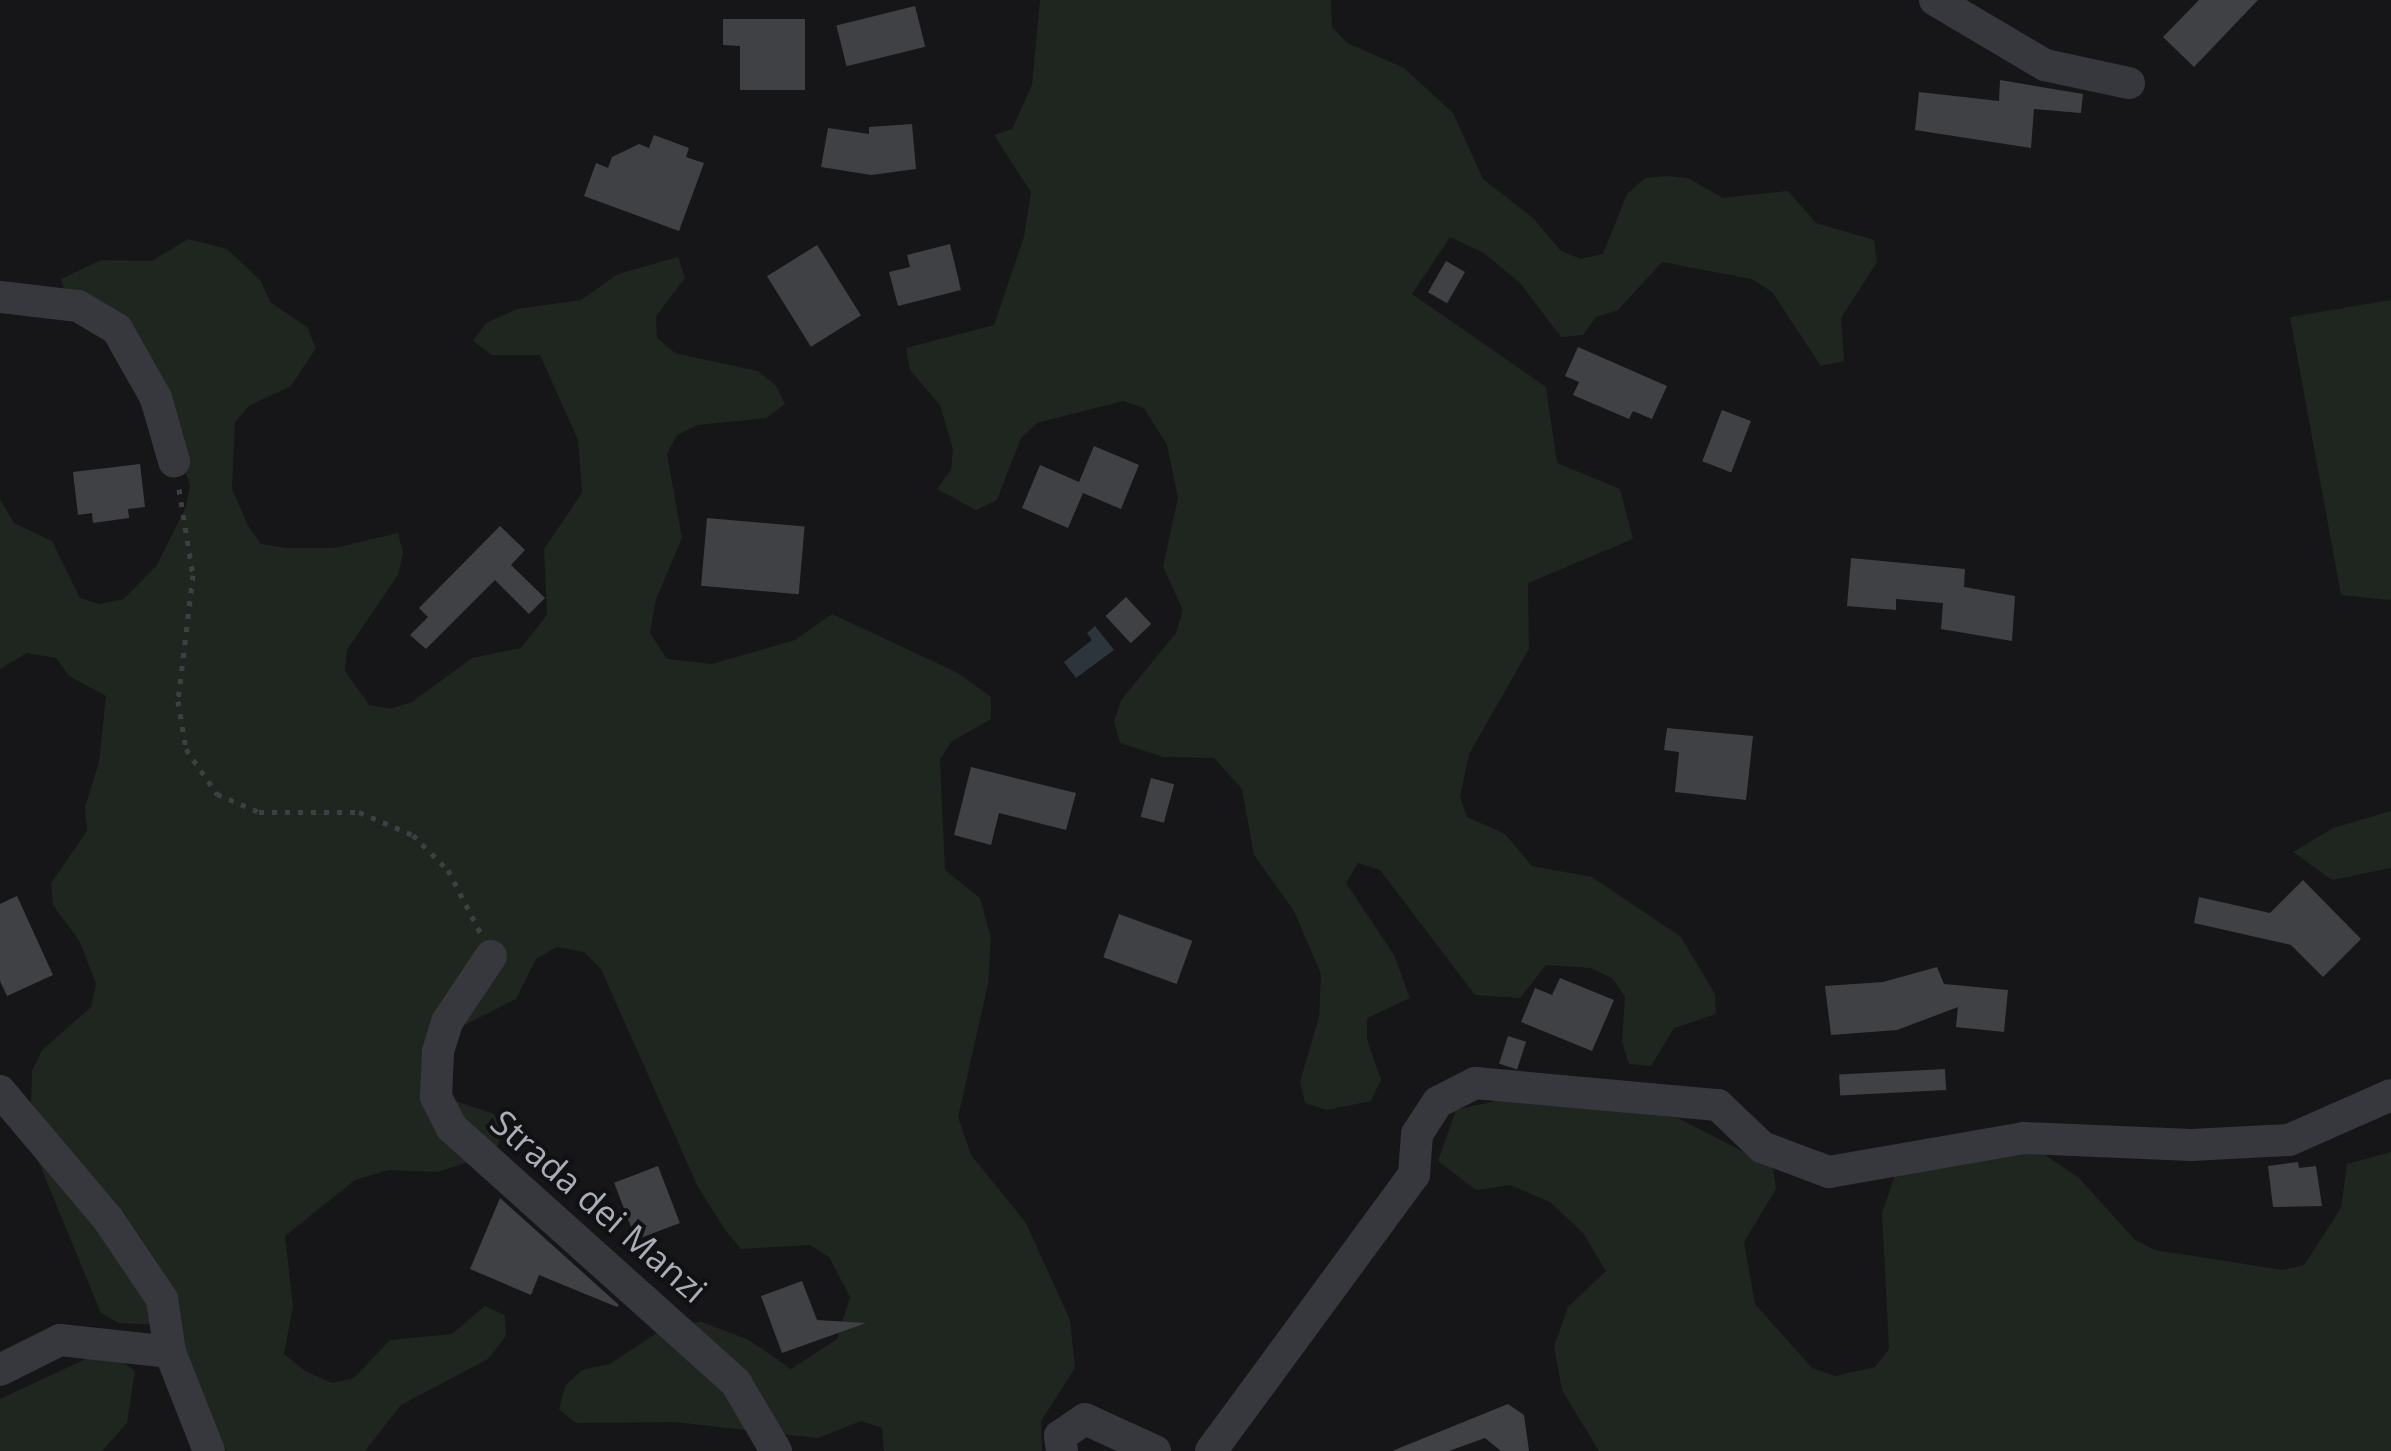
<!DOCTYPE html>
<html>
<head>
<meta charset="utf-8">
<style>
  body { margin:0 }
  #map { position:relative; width:2391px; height:1451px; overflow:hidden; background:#161618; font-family:"Open Sans",sans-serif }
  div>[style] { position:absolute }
  .green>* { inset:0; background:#1e261f }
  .water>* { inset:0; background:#2c353c }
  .building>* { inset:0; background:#404145; transform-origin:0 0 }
  .path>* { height:5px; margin-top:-2.5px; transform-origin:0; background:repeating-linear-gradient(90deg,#3d3f44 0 5px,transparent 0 13px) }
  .minor>* { height:32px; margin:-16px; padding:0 16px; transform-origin:16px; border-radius:16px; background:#37383d }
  span { translate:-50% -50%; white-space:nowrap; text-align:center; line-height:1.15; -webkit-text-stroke:8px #111113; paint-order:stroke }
  .street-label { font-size:35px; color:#a8adb8 }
</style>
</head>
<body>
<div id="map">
  <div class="green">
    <i style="clip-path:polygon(1040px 0,1331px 0,1332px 27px,1347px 43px,1404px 68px,1453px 113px,1483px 179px,1533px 218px,1561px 251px,1581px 259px,1603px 254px,1627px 194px,1645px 178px,1666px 176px,1688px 178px,1723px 198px,1788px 191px,1816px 223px,1874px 240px,1877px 262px,1841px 318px,1844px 361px,1821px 366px,1772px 292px,1752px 279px,1662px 262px,1618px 310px,1596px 317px,1583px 335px,1561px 337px,1520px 283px,1484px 253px,1450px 237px,1412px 294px,1546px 387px,1557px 463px,1620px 489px,1633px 539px,1528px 583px,1529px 649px,1469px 754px,1460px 797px,1467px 817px,1505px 834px,1532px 866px,1592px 877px,1681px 937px,1715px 994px,1716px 1014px,1674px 1028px,1651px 1066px,1629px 1064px,1622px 1042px,1625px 997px,1612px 978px,1590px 968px,1546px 965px,1520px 998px,1475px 995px,1380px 870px,1358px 863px,1346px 883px,1394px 955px,1410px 998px,1367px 1018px,1367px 1039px,1381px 1080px,1371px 1101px,1327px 1110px,1305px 1103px,1300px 1082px,1319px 1017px,1321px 974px,1294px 911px,1254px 855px,1242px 789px,1214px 758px,1164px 757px,1120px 743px,1114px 722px,1121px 700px,1176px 633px,1183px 610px,1163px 567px,1178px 498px,1167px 445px,1144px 408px,1123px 401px,1037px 423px,1021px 438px,997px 500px,976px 510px,937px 489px,951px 470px,953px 449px,940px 405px,910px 370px,906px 348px,994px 325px,1024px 237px,1031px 192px,994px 135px,1012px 129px,1032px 85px)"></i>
    <i style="clip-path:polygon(188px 239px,227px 249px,261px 281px,270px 302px,307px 327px,316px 348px,291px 386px,249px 406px,235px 422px,232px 489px,248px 526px,261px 544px,287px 548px,335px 548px,398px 533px,403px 553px,398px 575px,347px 650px,345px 671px,369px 705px,390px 709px,412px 702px,472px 658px,521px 648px,547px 615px,544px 549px,582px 493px,578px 440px,540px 355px,492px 355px,473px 341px,486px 323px,517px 309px,581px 300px,618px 274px,678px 257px,685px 278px,656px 316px,657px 338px,675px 353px,758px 371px,776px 386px,785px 404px,766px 418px,697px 425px,677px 435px,667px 454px,682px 538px,656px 599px,650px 633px,667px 659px,712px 664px,795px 640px,832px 614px,958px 673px,991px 697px,991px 719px,951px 742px,940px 760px,945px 870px,980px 898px,991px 938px,988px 984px,958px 1117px,971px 1155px,1026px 1223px,1070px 1320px,1075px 1368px,1041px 1421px,1042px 1451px,884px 1451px,882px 1428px,861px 1421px,818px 1438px,675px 1422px,576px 1423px,559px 1409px,565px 1386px,582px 1370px,610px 1364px,669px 1325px,702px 1322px,749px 1340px,791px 1369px,837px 1339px,850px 1297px,829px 1257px,810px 1245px,741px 1249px,726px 1231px,698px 1187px,601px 969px,584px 952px,557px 947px,536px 959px,516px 999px,445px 1035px,452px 1100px,494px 1114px,502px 1134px,494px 1154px,437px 1172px,389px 1170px,355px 1180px,285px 1236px,293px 1306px,284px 1354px,305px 1371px,332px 1383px,354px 1378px,390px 1340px,452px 1334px,485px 1306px,505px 1315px,506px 1336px,488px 1359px,401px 1405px,365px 1451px,226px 1451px,164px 1325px,119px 1323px,101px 1313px,30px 1141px,32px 1071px,42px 1050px,91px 1007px,96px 984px,80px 942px,53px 905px,51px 883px,87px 831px,85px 808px,99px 762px,106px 696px,69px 676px,56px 658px,27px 653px,0 669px,0 499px,14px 523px,52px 541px,80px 598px,99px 604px,124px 599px,157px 565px,186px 507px,190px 485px,176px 445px,142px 410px,124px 344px,68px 302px,61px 279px,101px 260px,152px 261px)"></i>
    <i style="clip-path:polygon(2391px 300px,2391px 599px,2390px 600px,2341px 595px,2290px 317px)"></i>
    <i style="clip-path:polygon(2391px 811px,2391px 868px,2332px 880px,2293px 852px,2333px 828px)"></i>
    <i style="clip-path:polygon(1504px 1099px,1678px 1118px,1773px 1167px,1776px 1189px,1744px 1242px,1755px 1304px,1812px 1368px,1835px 1376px,1875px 1367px,1889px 1349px,1882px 1213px,1896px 1172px,2024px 1152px,2045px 1155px,2079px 1178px,2135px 1240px,2155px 1250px,2283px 1270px,2304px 1265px,2341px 1208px,2347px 1164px,2391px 1152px,2391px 1451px,1599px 1451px,1562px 1390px,1554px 1347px,1568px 1307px,1606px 1271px,1583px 1233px,1550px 1202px,1510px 1185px,1476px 1190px,1438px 1161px,1456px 1110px)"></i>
    <i style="clip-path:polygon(92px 1356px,113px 1356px,135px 1371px,127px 1423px,102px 1451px,0 1451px,0 1399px)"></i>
  </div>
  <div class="water">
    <i style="clip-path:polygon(1095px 626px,1114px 650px,1076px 678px,1064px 662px,1092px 640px,1087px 633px)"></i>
  </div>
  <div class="building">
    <i style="clip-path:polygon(2199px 0,2258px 0,2194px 67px,2163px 37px)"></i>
    <i style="left:915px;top:6px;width:42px;height:81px;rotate:76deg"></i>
    <i style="clip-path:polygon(723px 19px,805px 19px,805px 90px,740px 90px,740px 46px,723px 45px)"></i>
    <i style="clip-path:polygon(2000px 80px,2083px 94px,2081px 113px,2034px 109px,2031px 148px,1915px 130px,1919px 92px,1999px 101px)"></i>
    <i style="clip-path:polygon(912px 124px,916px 169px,871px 175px,821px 167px,828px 128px,869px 134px,869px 127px)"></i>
    <i style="clip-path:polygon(654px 135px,689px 148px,686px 157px,704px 163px,679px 231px,584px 196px,596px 163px,608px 168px,612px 157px,639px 144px,649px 148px)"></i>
    <i style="clip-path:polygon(950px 244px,961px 290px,898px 306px,889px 272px,910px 267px,907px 255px)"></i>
    <i style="left:817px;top:245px;width:83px;height:59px;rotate:58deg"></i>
    <i style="left:1446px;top:261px;width:22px;height:36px;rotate:30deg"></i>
    <i style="clip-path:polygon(1578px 347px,1667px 386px,1652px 419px,1633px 411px,1629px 419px,1573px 395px,1579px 382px,1565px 376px)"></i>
    <i style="left:1722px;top:410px;width:31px;height:55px;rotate:21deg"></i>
    <i style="clip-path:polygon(1094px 446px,1139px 465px,1121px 509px,1083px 493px,1068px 528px,1022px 508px,1040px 465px,1079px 482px)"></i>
    <i style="clip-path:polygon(140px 464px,145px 507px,128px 509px,129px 518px,93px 523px,92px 513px,78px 515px,73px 472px)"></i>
    <i style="left:707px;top:518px;width:98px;height:68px;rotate:5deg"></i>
    <i style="clip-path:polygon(500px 526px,525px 550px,511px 565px,545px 598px,529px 614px,495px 580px,426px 649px,410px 635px,428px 617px,419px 608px)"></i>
    <i style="clip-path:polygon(1851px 558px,1965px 569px,1964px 587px,2015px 596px,2012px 641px,1941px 629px,1943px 603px,1896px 599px,1896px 610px,1847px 606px)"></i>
    <i style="left:1126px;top:597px;width:37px;height:28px;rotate:47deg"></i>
    <i style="clip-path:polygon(1667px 728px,1753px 736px,1746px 800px,1675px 792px,1679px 752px,1664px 750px)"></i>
    <i style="clip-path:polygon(971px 767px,1076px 793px,1066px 830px,999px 813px,991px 845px,954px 835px)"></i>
    <i style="left:1151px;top:778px;width:24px;height:40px;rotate:15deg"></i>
    <i style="clip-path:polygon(2303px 880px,2361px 939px,2323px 977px,2291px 945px,2194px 923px,2199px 897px,2270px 913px)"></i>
    <i style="clip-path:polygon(17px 896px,53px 975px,7px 996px,0 981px,0 904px)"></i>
    <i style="left:1119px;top:914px;width:78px;height:46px;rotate:20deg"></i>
    <i style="clip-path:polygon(1937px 967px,1944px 984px,2008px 990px,2004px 1032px,1956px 1027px,1958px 1007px,1897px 1030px,1831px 1035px,1825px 986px,1883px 982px)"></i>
    <i style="clip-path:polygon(1560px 978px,1614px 1000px,1592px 1051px,1521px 1022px,1535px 988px,1552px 995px)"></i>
    <i style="left:1508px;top:1036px;width:19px;height:29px;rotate:18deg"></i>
    <i style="left:1945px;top:1069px;width:21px;height:106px;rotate:87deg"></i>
    <i style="clip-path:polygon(2298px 1162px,2299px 1168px,2316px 1166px,2322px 1206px,2273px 1207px,2268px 1166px)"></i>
    <i style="left:658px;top:1166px;width:61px;height:47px;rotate:69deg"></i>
    <i style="clip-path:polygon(500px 1198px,619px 1305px,617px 1307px,539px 1275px,531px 1295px,470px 1269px)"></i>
    <i style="clip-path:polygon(802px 1281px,817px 1320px,866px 1323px,782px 1353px,761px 1296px)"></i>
    <i style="clip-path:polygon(1508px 1404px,1524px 1415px,1529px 1451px,1501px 1451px,1485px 1438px,1449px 1451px,1392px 1451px)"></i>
  </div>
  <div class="path">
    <i style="left:179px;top:489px;width:87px;rotate:80.8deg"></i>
    <i style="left:193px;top:575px;width:127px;rotate:96.8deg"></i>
    <i style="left:178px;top:701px;width:49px;rotate:80.5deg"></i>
    <i style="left:186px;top:749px;width:55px;rotate:55.4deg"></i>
    <i style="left:217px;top:794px;width:46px;rotate:23.2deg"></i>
    <i style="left:259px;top:812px;width:100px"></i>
    <i style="left:359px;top:812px;width:59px;rotate:23.1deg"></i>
    <i style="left:413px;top:835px;width:49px;rotate:45deg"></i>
    <i style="left:448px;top:870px;width:72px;rotate:62.7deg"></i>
  </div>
  <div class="minor">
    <i style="left:1935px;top:0;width:128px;rotate:30.6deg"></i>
    <i style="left:2045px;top:65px;width:86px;rotate:12.1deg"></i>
    <i style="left:0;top:297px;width:79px;rotate:6.6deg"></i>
    <i style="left:78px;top:306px;width:45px;rotate:30.5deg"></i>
    <i style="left:117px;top:329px;width:79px;rotate:60.5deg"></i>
    <i style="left:156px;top:398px;width:66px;rotate:74.1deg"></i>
    <i style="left:491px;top:956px;width:79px;rotate:123.7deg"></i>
    <i style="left:447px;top:1022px;width:31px;rotate:107deg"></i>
    <i style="left:438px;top:1052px;width:45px;rotate:92.5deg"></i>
    <i style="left:436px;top:1097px;width:34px;rotate:63deg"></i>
    <i style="left:451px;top:1127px;width:383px;rotate:41.9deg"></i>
    <i style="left:736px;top:1383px;width:79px;rotate:59.5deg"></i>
    <i style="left:0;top:1091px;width:167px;rotate:49.8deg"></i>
    <i style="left:108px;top:1219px;width:97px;rotate:56deg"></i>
    <i style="left:162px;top:1299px;width:54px;rotate:81.4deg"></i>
    <i style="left:0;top:1370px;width:67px;rotate:-26.6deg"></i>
    <i style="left:60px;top:1340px;width:111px;rotate:6.2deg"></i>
    <i style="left:170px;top:1352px;width:106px;rotate:68.5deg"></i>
    <i style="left:1062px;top:1451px;width:15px;rotate:-98deg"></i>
    <i style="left:1060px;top:1436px;width:30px;rotate:-34deg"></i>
    <i style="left:1085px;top:1419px;width:77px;rotate:24.6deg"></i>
    <i style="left:1211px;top:1451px;width:343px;rotate:-53.7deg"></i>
    <i style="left:1414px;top:1175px;width:41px;rotate:-85.8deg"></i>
    <i style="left:1417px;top:1134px;width:38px;rotate:-57deg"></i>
    <i style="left:1438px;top:1102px;width:42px;rotate:-27.2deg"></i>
    <i style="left:1475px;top:1083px;width:244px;rotate:5.2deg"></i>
    <i style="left:1718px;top:1105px;width:61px;rotate:43.7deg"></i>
    <i style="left:1762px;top:1147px;width:72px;rotate:20.5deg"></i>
    <i style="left:1829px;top:1172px;width:198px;rotate:-9.9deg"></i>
    <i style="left:2024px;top:1138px;width:167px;rotate:2.4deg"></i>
    <i style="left:2191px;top:1145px;width:98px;rotate:-2.9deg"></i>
    <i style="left:2289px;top:1140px;width:111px;rotate:-23.8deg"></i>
  </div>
  <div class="street-label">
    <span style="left:599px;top:1206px;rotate:41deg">Strada dei Manzi</span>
  </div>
</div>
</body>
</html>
